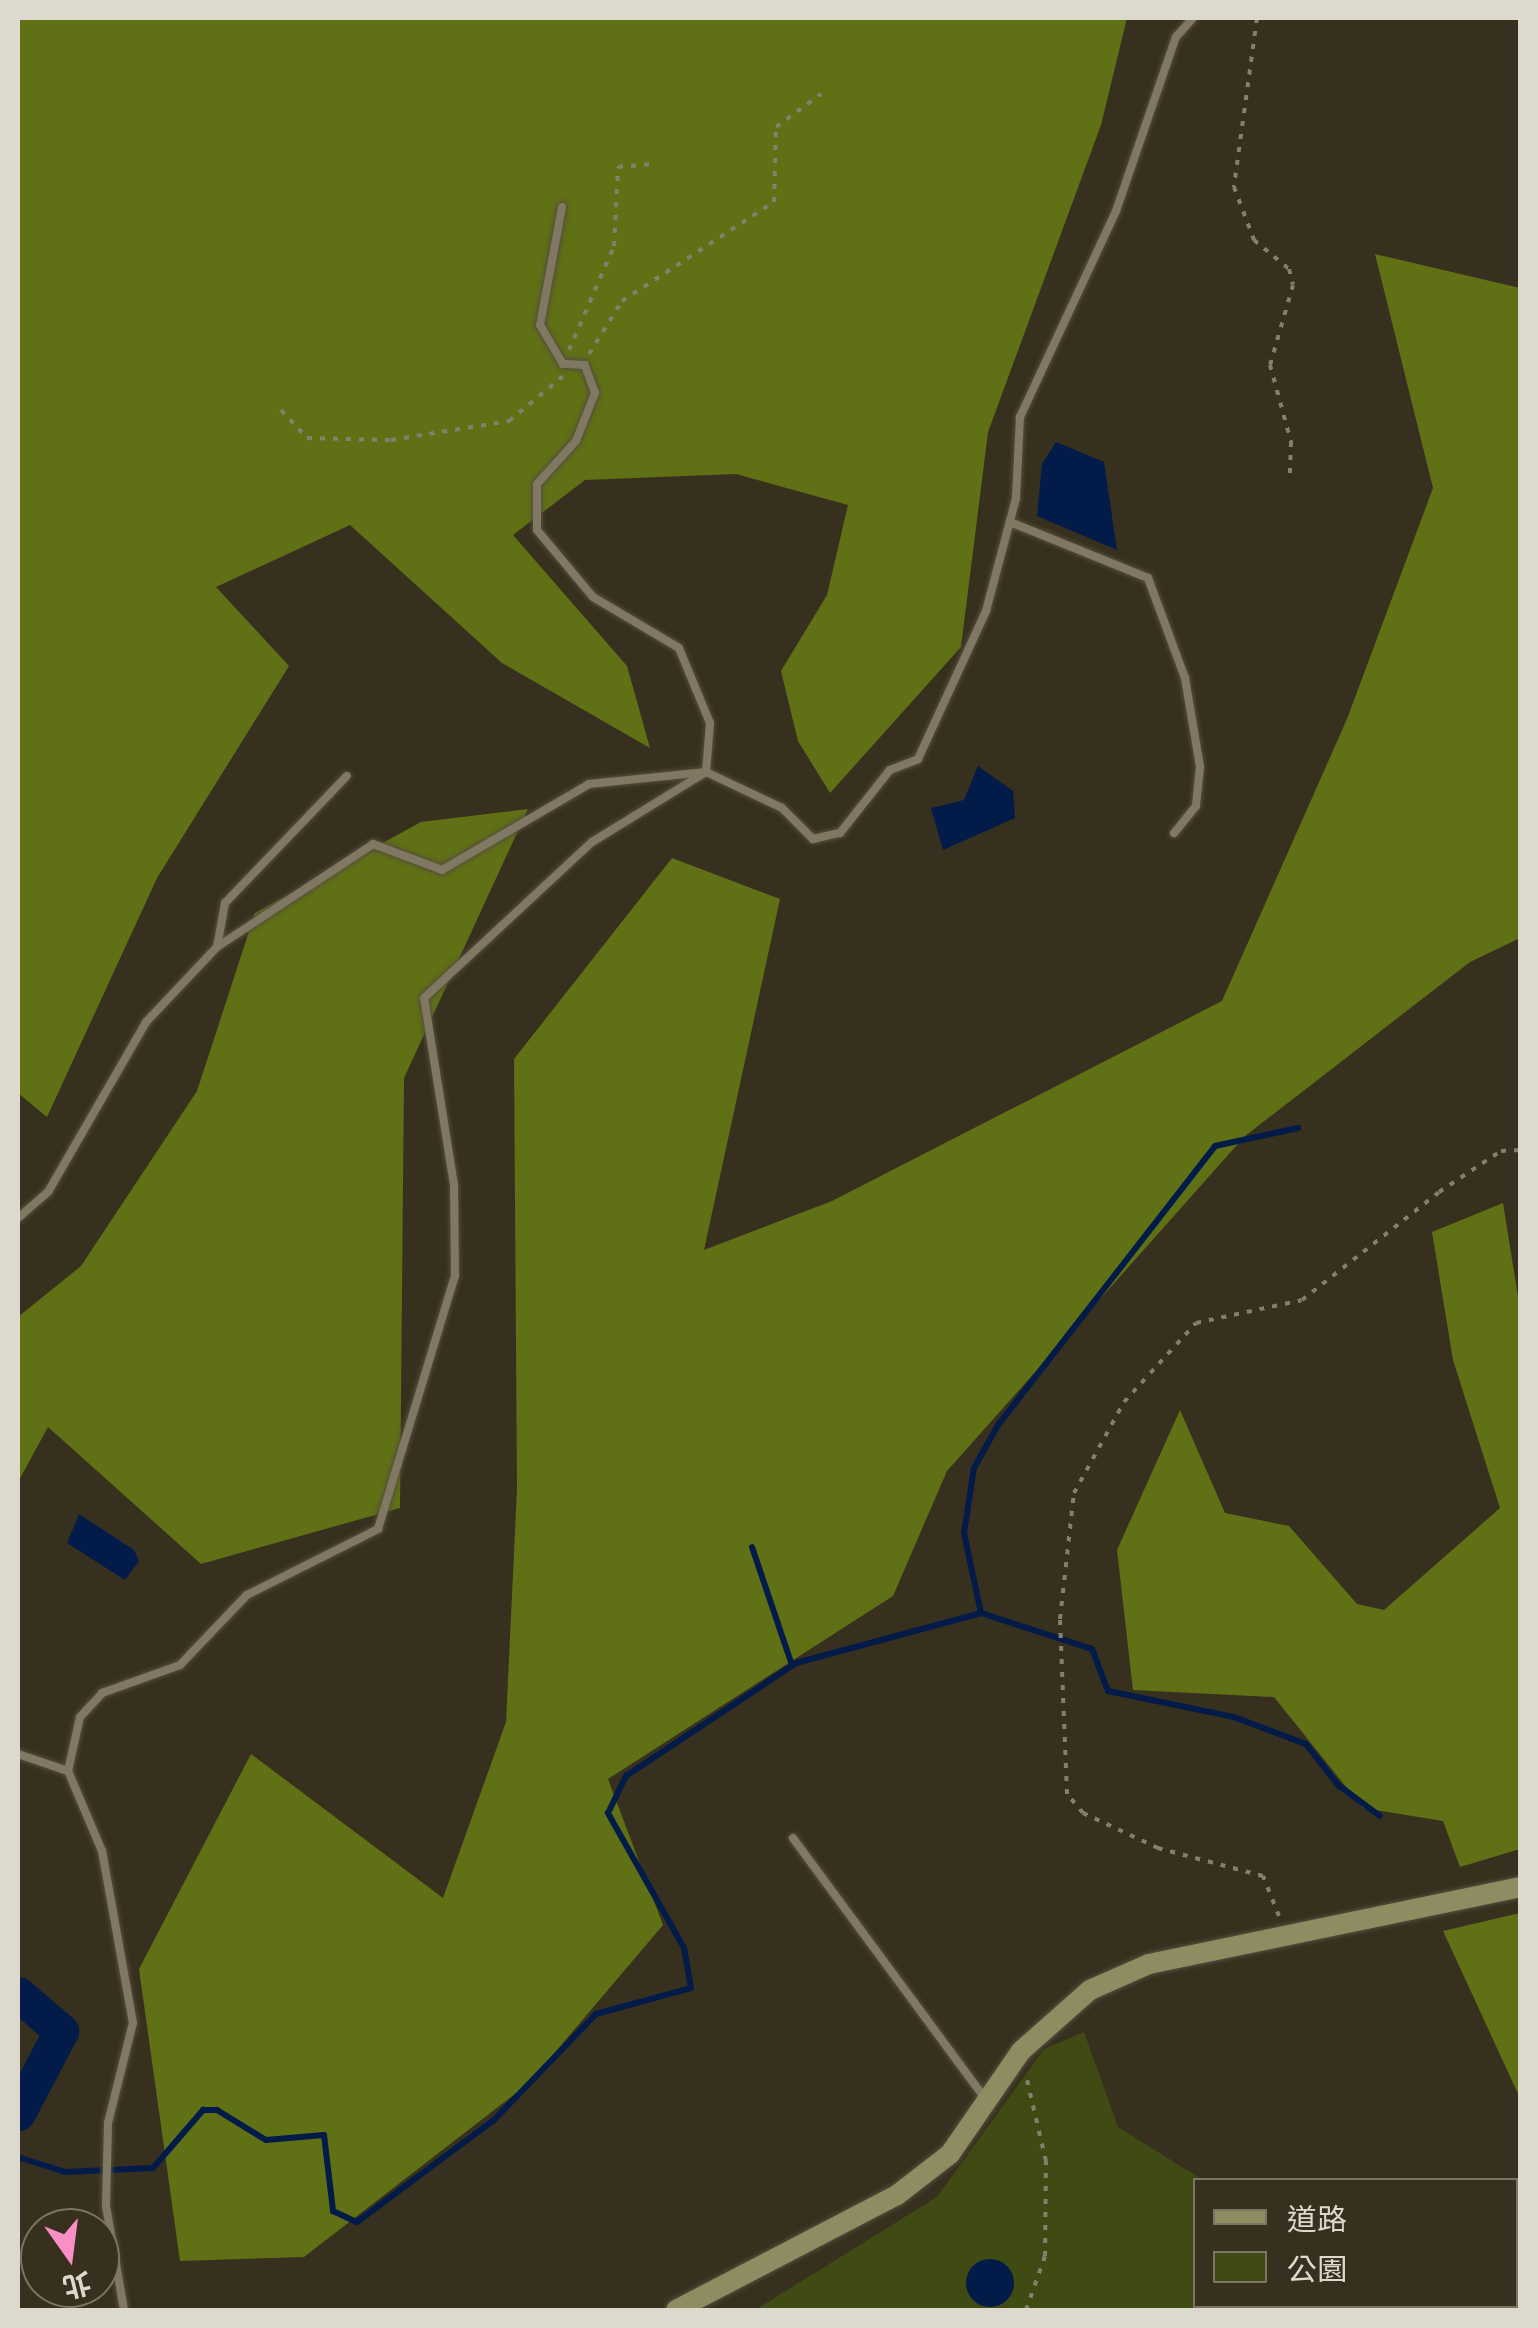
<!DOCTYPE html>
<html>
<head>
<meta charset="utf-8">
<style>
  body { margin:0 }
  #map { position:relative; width:1538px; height:2328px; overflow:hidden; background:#38301e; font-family:"PT Sans","Noto Sans TC",sans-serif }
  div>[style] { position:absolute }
  .green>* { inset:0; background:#404b14 }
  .forest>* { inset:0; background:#607015 }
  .water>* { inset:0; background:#021b48 }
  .round { border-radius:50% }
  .stream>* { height:6px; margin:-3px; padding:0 3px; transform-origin:3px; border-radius:3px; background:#021b48 }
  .river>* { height:35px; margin:-17.5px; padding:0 17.5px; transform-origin:17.5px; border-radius:17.5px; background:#021b48 }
  .path>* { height:4px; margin-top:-2px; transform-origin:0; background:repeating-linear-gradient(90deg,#857f70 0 5px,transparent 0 13px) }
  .roads { filter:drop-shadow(0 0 2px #544e3e) drop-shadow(0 0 2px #544e3e) }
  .lane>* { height:8px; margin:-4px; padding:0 4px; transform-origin:4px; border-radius:4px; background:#817863 }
  .secondary>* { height:20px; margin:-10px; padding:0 10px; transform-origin:10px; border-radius:10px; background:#8f8c61 }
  span { translate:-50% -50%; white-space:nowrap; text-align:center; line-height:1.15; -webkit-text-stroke:9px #38301e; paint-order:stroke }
  .frame { position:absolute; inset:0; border:20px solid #ded9ce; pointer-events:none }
  .legend { position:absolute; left:1193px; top:2178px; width:325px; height:130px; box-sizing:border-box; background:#38301e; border:2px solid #7a7464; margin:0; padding:12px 18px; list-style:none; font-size:30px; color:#ded9ce }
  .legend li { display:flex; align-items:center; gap:20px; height:50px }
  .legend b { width:50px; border:2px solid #7a7464 }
  .north { position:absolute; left:20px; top:2208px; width:100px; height:100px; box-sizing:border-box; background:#38301e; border:2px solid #7a7464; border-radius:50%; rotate:166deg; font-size:28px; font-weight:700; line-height:40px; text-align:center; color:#ded9ce }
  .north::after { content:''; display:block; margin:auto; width:35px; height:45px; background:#fa8fc6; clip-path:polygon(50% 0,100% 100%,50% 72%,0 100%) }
</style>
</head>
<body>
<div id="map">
  <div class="green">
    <i style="clip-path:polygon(1084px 2032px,1118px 2127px,1203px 2180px,1196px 2180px,1196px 2306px,1320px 2310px,755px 2310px,937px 2197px,1044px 2049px)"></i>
  </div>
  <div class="forest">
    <i style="clip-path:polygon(18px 18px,1127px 18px,1101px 125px,988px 432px,961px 647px,830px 793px,798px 741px,781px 671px,827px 595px,848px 505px,736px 474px,585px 480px,513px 535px,627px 666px,650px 748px,502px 663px,350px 525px,216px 587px,289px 666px,157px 878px,47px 1117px,18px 1093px)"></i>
    <i style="clip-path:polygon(1375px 254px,1520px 288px,1520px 938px,1470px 962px,1245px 1136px,947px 1471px,893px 1596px,608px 1779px,663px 1925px,529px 2083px,304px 2257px,180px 2261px,139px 1969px,251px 1754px,443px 1898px,506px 1722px,517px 1489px,514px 1059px,672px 858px,780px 899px,704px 1250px,832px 1201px,1222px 1001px,1347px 719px,1433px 488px)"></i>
    <i style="clip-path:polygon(528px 809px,404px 1078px,400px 1508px,201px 1564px,48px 1427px,18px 1482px,18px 1317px,81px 1266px,197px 1091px,255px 913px,421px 822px)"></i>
    <i style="clip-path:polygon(1503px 1203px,1520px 1309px,1520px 1849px,1460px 1867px,1443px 1821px,1363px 1808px,1274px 1697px,1133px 1690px,1117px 1550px,1180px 1410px,1225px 1513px,1289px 1526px,1357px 1604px,1384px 1610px,1500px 1508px,1453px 1360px,1432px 1232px)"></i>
    <i style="clip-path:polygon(1520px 1913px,1520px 2098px,1443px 1931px)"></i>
  </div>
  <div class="water">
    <i style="clip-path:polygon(1056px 442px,1104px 462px,1117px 550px,1037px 516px,1042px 464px)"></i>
    <i style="clip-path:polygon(978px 766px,1013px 791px,1015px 818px,943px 850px,931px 808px,964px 800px)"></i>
    <i style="clip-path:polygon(79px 1514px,134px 1550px,139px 1561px,125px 1580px,67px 1543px)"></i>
    <i class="round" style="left:966px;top:2259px;width:48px;height:48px"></i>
  </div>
  <div class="stream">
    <i style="left:752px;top:1547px;width:125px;rotate:71.3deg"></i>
    <i style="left:981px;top:1613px;width:82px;rotate:-102deg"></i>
    <i style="left:964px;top:1533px;width:66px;rotate:-81.3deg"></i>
    <i style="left:974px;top:1468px;width:49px;rotate:-60.8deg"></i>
    <i style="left:998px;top:1425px;width:353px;rotate:-52.1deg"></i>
    <i style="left:1215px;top:1146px;width:85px;rotate:-12.2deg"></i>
    <i style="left:18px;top:2157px;width:49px;rotate:17.7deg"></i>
    <i style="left:65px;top:2172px;width:88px;rotate:-2.6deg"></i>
    <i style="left:153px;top:2168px;width:77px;rotate:-49.2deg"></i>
    <i style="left:203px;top:2110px;width:14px"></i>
    <i style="left:217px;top:2110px;width:57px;rotate:31.5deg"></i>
    <i style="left:266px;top:2140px;width:58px;rotate:-4.9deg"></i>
    <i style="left:324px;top:2135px;width:77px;rotate:83.2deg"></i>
    <i style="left:333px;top:2211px;width:26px;rotate:25deg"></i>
    <i style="left:357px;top:2222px;width:171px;rotate:-36.7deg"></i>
    <i style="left:494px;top:2120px;width:147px;rotate:-46.1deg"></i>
    <i style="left:596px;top:2014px;width:98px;rotate:-15.3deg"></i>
    <i style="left:691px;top:1988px;width:41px;rotate:-99.9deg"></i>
    <i style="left:684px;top:1948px;width:155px;rotate:-119.4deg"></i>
    <i style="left:608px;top:1813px;width:41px;rotate:-64.1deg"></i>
    <i style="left:626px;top:1776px;width:204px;rotate:-33.6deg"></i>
    <i style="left:796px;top:1663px;width:192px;rotate:-15.1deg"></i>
    <i style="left:981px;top:1613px;width:117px;rotate:18deg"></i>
    <i style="left:1092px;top:1649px;width:45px;rotate:69.1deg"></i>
    <i style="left:1108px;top:1691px;width:129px;rotate:11.7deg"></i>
    <i style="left:1234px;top:1717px;width:77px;rotate:20.6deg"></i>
    <i style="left:1306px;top:1744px;width:52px;rotate:52deg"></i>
    <i style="left:1338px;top:1785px;width:52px;rotate:36.4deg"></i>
  </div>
  <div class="river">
    <i style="left:18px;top:1994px;width:57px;rotate:40.7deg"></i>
    <i style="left:61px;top:2031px;width:93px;rotate:117.7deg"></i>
  </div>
  <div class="path">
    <i style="left:1257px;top:18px;width:171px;rotate:97.8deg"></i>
    <i style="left:1234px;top:187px;width:57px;rotate:69.3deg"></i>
    <i style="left:1254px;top:240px;width:45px;rotate:39.6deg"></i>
    <i style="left:1289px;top:269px;width:16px;rotate:76deg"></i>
    <i style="left:1293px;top:285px;width:83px;rotate:106deg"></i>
    <i style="left:1270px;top:365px;width:80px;rotate:74.7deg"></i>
    <i style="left:1291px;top:442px;width:37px;rotate:92deg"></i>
    <i style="left:569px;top:350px;width:113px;rotate:-66.6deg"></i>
    <i style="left:614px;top:246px;width:79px;rotate:-87.1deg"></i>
    <i style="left:618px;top:167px;width:38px;rotate:-5deg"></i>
    <i style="left:589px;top:354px;width:62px;rotate:-58.1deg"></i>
    <i style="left:622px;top:301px;width:181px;rotate:-33.1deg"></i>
    <i style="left:774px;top:202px;width:75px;rotate:-88.5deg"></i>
    <i style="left:776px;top:127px;width:56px;rotate:-36.3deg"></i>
    <i style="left:281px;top:410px;width:38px;rotate:47deg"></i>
    <i style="left:307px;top:438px;width:84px;rotate:1.4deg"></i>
    <i style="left:391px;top:440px;width:120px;rotate:-9.1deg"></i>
    <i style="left:509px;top:421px;width:70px;rotate:-39.8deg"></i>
    <i style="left:1279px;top:1916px;width:43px;rotate:-111.8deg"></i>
    <i style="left:1263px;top:1876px;width:109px;rotate:-165.1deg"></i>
    <i style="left:1158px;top:1848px;width:83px;rotate:-155deg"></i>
    <i style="left:1083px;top:1813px;width:25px;rotate:-130deg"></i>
    <i style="left:1067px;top:1794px;width:175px;rotate:-92.3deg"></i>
    <i style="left:1060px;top:1619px;width:127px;rotate:-83.7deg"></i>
    <i style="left:1074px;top:1493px;width:104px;rotate:-61.2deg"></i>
    <i style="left:1124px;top:1402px;width:107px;rotate:-47.7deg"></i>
    <i style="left:1196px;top:1323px;width:108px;rotate:-12.2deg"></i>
    <i style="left:1302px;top:1300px;width:174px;rotate:-38.2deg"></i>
    <i style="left:1439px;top:1192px;width:74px;rotate:-33.5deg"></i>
    <i style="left:1501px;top:1151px;width:19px;rotate:-3deg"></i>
    <i style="left:1026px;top:2310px;width:57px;rotate:-70.6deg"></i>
    <i style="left:1045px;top:2256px;width:95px;rotate:-89.4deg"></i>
    <i style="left:1046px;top:2161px;width:87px;rotate:-103.2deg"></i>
  </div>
  <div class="roads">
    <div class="lane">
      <i style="left:1010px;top:522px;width:149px;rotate:22.1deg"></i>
      <i style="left:1148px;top:578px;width:107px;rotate:69.7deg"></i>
      <i style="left:1185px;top:678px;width:90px;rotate:80.4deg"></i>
      <i style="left:1200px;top:767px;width:39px;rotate:96deg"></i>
      <i style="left:1196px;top:806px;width:35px;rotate:129deg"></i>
      <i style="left:217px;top:947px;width:45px;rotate:-79.7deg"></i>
      <i style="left:225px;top:903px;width:176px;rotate:-46.2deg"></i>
      <i style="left:18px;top:1218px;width:40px;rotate:-41deg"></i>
      <i style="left:48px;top:1192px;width:196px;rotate:-60deg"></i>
      <i style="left:146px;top:1022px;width:103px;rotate:-46.6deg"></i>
      <i style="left:217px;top:947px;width:187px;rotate:-33.4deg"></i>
      <i style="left:373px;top:844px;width:74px;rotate:20.6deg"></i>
      <i style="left:442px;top:870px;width:170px;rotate:-30.3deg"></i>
      <i style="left:589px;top:784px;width:118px;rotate:-5.9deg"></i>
      <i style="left:706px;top:772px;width:84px;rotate:25.3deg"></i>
      <i style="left:782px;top:808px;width:44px;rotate:45deg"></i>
      <i style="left:813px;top:839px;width:28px;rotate:-13deg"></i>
      <i style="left:840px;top:833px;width:80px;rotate:-51.6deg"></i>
      <i style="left:890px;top:770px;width:30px;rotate:-21deg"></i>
      <i style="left:918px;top:759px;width:163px;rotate:-65.3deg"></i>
      <i style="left:986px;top:611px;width:117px;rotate:-75.1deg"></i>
      <i style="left:1016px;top:498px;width:81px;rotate:-87.2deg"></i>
      <i style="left:1020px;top:417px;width:227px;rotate:-65deg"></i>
      <i style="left:1116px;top:211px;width:184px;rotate:-71deg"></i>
      <i style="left:1176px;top:37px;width:25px;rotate:-48deg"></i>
      <i style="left:18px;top:1754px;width:53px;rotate:18.8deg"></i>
      <i style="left:793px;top:1838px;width:325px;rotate:53.6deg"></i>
      <i style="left:124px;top:2310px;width:106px;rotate:-99.8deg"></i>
      <i style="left:106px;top:2206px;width:83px;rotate:-88.6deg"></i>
      <i style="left:108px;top:2123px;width:103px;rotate:-76deg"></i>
      <i style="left:133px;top:2023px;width:175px;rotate:-100.2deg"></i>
      <i style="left:102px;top:1851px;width:87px;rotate:-113deg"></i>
      <i style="left:68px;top:1771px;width:55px;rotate:-77.5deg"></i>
      <i style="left:80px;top:1717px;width:33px;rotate:-47deg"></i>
      <i style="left:102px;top:1693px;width:83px;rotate:-19.7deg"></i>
      <i style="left:180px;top:1665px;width:97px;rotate:-46.3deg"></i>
      <i style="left:247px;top:1595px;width:147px;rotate:-26.7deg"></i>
      <i style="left:378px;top:1529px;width:264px;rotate:-73.1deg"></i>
      <i style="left:455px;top:1276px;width:91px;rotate:-90.6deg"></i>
      <i style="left:454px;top:1185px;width:189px;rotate:-99.1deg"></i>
      <i style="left:424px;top:998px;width:229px;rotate:-42.9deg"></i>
      <i style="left:592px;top:842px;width:134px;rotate:-31.6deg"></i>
      <i style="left:706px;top:772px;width:49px;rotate:-85.3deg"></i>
      <i style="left:710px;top:723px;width:81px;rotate:-112.5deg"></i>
      <i style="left:679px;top:648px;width:100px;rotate:-149.3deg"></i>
      <i style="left:593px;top:597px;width:87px;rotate:-129.9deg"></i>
      <i style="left:537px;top:530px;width:46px;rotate:-90deg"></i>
      <i style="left:537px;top:484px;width:58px;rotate:-47.8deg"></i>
      <i style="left:576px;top:441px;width:52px;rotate:-68.4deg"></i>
      <i style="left:595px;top:393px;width:30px;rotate:-110deg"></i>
      <i style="left:585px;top:365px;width:22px;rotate:-177deg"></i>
      <i style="left:563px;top:364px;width:45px;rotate:-120.5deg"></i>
      <i style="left:540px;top:325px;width:120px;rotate:-79.4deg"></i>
    </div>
    <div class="secondary">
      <i style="left:676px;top:2310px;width:249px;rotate:-27.5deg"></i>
      <i style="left:897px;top:2195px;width:67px;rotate:-37.7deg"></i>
      <i style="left:950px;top:2154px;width:125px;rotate:-55.4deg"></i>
      <i style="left:1021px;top:2051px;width:92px;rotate:-41.5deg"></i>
      <i style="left:1090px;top:1990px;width:64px;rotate:-23.8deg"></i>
      <i style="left:1149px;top:1964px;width:379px;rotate:-11.7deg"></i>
    </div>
  </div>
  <div class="frame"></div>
  <ul class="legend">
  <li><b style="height:12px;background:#8f8c61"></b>道路</li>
  <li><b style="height:28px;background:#404b14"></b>公園</li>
  </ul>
  <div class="north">北</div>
</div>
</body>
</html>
